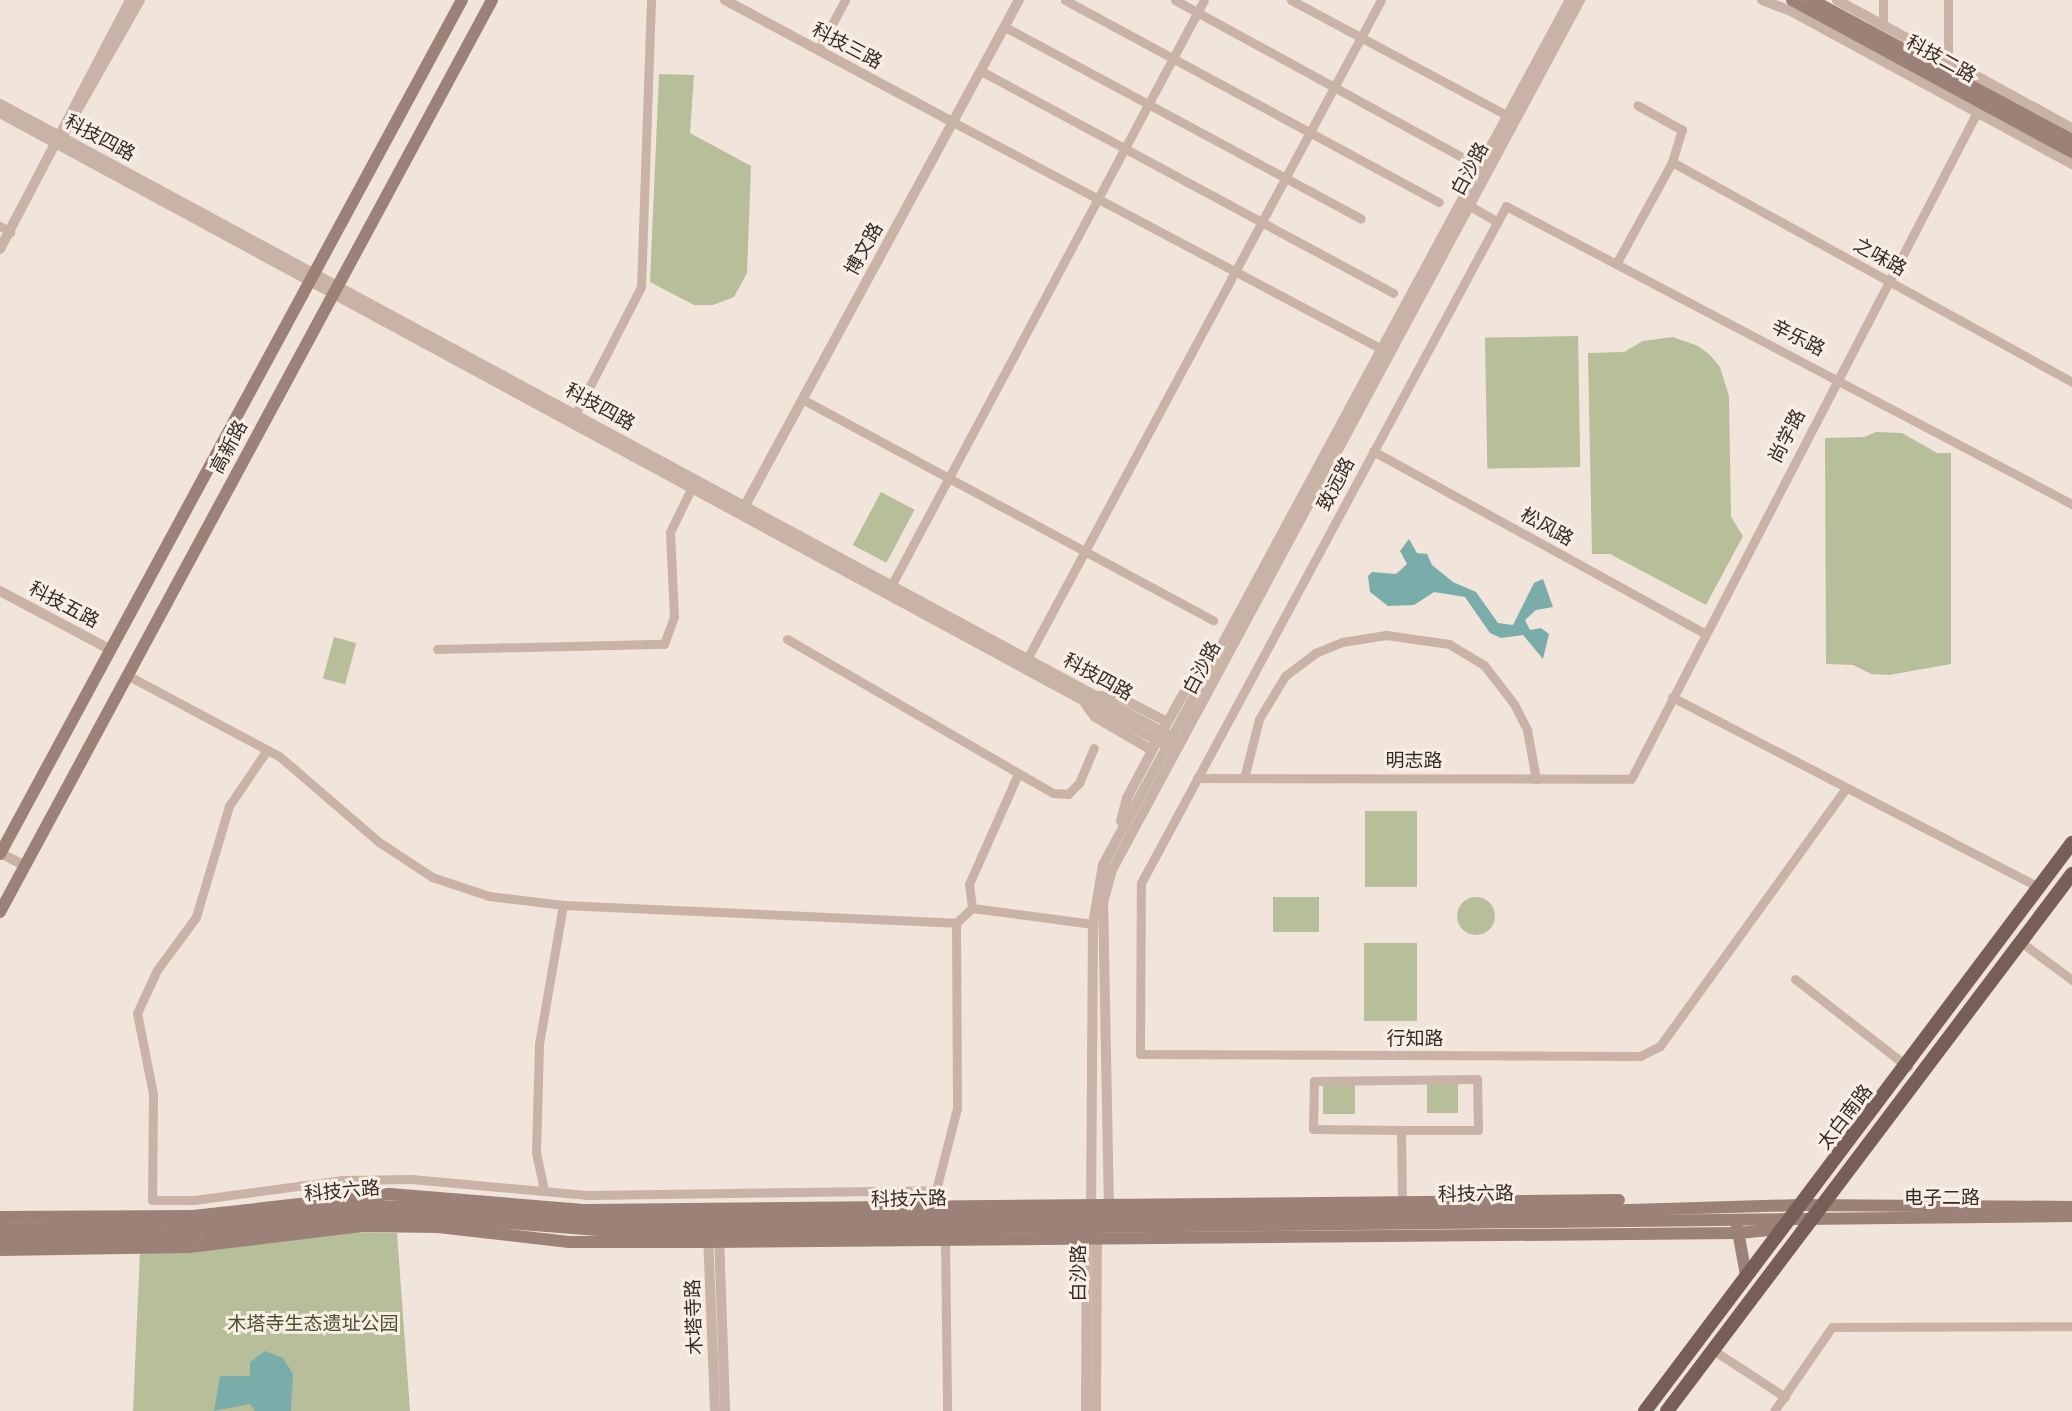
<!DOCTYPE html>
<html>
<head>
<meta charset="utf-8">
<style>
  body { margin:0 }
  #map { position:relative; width:2072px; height:1411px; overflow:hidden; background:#f1e4da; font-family:"Public Sans","Noto Sans SC",sans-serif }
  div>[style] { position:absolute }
  .green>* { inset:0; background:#b7bf9a; transform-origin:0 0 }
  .round { border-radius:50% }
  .water>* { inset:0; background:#7aadaa }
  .minor>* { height:9px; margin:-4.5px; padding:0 4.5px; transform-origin:4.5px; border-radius:4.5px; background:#c9b2a6 }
  .tertiary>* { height:10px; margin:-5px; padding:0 5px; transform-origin:5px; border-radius:5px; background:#c9b2a6 }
  .secondary>* { height:12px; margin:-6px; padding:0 6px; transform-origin:6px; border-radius:6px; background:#9c8178 }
  .primary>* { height:14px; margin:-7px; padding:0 7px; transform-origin:7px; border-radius:7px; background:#775f58 }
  span { translate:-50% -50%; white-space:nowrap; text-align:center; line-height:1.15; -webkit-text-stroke:6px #f9eee6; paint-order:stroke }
  .street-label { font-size:19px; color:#352a27 }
  .park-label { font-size:19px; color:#48532b }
</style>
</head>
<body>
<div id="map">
  <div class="green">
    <i style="clip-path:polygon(659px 74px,694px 75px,690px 133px,751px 166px,747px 273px,734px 297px,713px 305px,694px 305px,650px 282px)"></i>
    <i style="left:1578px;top:336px;width:131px;height:93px;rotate:89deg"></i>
    <i style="clip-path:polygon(1673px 337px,1698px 346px,1710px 355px,1720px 367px,1729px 396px,1731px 517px,1743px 536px,1706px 605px,1610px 554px,1592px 554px,1588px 353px,1624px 352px,1643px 341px)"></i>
    <i style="clip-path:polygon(1876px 432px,1902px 433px,1937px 453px,1951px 453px,1951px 664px,1889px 675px,1871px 674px,1853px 665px,1826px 664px,1825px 438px,1864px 437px)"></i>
    <i style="left:881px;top:492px;width:38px;height:60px;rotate:28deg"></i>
    <i style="left:334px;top:637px;width:23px;height:43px;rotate:15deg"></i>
    <i style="left:1417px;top:811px;width:76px;height:52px;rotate:90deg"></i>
    <i class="round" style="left:1457px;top:897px;width:38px;height:38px"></i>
    <i style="left:1273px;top:897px;width:46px;height:35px"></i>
    <i style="left:1364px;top:943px;width:53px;height:78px"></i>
    <i style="left:1427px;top:1083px;width:31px;height:30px"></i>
    <i style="left:1323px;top:1084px;width:32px;height:30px"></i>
    <i style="clip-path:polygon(349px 1232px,397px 1233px,410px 1411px,133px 1411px,140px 1251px)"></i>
  </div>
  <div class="water">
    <i style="clip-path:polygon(1409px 539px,1417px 553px,1427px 554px,1432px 565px,1453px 582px,1476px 592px,1498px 623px,1513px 625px,1534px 583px,1543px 579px,1553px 607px,1536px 610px,1525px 620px,1530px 630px,1541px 628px,1549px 634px,1543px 659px,1523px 635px,1501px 638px,1490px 633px,1465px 597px,1434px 592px,1414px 605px,1388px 606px,1370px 592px,1368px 576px,1372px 572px,1396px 574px,1407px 564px,1400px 551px)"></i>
    <i style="clip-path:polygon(265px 1351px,283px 1358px,293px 1374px,291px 1411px,255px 1411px,250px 1404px,214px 1411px,220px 1376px,250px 1376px,250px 1362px)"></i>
  </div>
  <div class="minor">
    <i style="left:1065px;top:0;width:425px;rotate:28.4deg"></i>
    <i style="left:1175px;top:0;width:329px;rotate:28.7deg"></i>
    <i style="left:1291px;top:0;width:246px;rotate:28.1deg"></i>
    <i style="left:1883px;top:25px;width:25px;rotate:-90deg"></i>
    <i style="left:1005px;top:27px;width:404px;rotate:28.3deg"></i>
    <i style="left:818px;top:50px;width:57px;rotate:-61.6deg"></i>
    <i style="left:1948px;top:60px;width:60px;rotate:-90deg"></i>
    <i style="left:981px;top:71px;width:468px;rotate:28.3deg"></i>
    <i style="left:953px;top:122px;width:491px;rotate:27.9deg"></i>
    <i style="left:1672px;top:162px;width:457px;rotate:28.8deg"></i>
    <i style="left:1470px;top:206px;width:32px;rotate:30deg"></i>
    <i style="left:0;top:226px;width:12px;rotate:31deg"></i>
    <i style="left:1616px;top:264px;width:116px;rotate:-61.2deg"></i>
    <i style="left:1672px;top:162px;width:34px;rotate:-73deg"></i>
    <i style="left:1682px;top:130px;width:51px;rotate:-150.9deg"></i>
    <i style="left:802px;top:399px;width:467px;rotate:28.3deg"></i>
    <i style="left:572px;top:421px;width:151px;rotate:-62.8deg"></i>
    <i style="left:641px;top:287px;width:287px;rotate:-88deg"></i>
    <i style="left:1373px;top:451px;width:378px;rotate:28.8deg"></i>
    <i style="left:891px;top:586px;width:664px;rotate:-61.89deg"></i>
    <i style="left:787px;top:639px;width:307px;rotate:30.1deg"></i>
    <i style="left:1053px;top:793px;width:15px;rotate:4deg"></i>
    <i style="left:1068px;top:794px;width:16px;rotate:-45deg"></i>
    <i style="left:1079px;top:783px;width:38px;rotate:-67deg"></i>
    <i style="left:437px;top:649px;width:227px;rotate:-1.3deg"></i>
    <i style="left:664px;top:644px;width:29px;rotate:-70deg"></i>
    <i style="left:674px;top:617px;width:85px;rotate:-92.7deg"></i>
    <i style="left:670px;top:532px;width:48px;rotate:-64deg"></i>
    <i style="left:1027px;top:659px;width:748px;rotate:-61.76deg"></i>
    <i style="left:127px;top:675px;width:172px;rotate:28.1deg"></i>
    <i style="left:279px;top:756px;width:132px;rotate:40.7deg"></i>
    <i style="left:379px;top:842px;width:64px;rotate:33.4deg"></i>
    <i style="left:432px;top:877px;width:60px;rotate:18.4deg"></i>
    <i style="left:489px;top:896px;width:75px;rotate:6.9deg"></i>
    <i style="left:563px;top:905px;width:393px;rotate:2.6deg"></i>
    <i style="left:956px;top:923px;width:22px;rotate:-43deg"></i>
    <i style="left:972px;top:908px;width:122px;rotate:7.5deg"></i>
    <i style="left:1672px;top:697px;width:413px;rotate:27.4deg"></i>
    <i style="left:267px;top:750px;width:68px;rotate:124.2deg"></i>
    <i style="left:229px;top:806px;width:116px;rotate:106.6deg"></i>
    <i style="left:196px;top:917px;width:66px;rotate:126.3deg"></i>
    <i style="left:157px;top:970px;width:47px;rotate:114.9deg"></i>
    <i style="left:137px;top:1013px;width:83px;rotate:78.8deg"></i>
    <i style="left:153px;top:1094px;width:106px;rotate:90.5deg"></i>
    <i style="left:152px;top:1200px;width:42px"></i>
    <i style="left:194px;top:1200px;width:148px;rotate:-7.7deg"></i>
    <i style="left:341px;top:1180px;width:70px;rotate:-0.8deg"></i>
    <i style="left:411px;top:1179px;width:178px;rotate:5.2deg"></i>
    <i style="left:588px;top:1195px;width:348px;rotate:-0.8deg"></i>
    <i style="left:936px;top:1190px;width:85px;rotate:-75.6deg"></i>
    <i style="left:957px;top:1108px;width:185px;rotate:-90.3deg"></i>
    <i style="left:1197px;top:778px;width:434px;rotate:0.1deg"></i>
    <i style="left:1631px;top:779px;width:751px;rotate:-62.58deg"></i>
    <i style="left:1244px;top:778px;width:61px;rotate:-75.7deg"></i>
    <i style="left:1259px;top:719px;width:50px;rotate:-58.8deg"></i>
    <i style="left:1285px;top:676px;width:38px;rotate:-37deg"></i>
    <i style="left:1315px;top:653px;width:29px;rotate:-22deg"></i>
    <i style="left:1342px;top:642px;width:45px;rotate:-9deg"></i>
    <i style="left:1386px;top:635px;width:64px;rotate:8.1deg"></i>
    <i style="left:1449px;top:644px;width:41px;rotate:31deg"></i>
    <i style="left:1484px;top:665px;width:49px;rotate:52.4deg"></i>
    <i style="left:1514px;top:704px;width:29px;rotate:63deg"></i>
    <i style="left:1527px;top:730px;width:50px;rotate:79.6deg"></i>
    <i style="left:1846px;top:788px;width:318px;rotate:125.8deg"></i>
    <i style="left:1660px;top:1046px;width:22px;rotate:153deg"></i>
    <i style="left:1640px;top:1056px;width:500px;rotate:-179.77deg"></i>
    <i style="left:1140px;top:1054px;width:171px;rotate:-89.7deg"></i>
    <i style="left:1141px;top:883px;width:769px;rotate:-61.67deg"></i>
    <i style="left:1506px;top:206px;width:640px;rotate:27.77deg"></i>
    <i style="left:972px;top:908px;width:24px;rotate:-97deg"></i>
    <i style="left:969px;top:884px;width:118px;rotate:-66deg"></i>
    <i style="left:2021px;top:942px;width:64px;rotate:36.7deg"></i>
    <i style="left:1795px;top:979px;width:143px;rotate:37.9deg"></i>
    <i style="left:1401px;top:1130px;width:88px;rotate:-179.3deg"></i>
    <i style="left:1313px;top:1129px;width:48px;rotate:-88.8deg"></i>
    <i style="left:1314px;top:1081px;width:163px;rotate:-0.7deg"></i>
    <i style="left:1477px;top:1079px;width:51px;rotate:88.9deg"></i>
    <i style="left:1478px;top:1130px;width:77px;rotate:180deg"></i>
    <i style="left:1401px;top:1130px;width:75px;rotate:89.2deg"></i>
    <i style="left:544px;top:1190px;width:38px;rotate:-102deg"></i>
    <i style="left:536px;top:1153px;width:109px;rotate:-88.4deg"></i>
    <i style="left:539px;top:1044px;width:141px;rotate:-80.2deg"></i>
    <i style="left:945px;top:1239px;width:172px;rotate:89.3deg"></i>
    <i style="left:1713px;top:1350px;width:86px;rotate:33.1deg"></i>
    <i style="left:1774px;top:1411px;width:102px;rotate:-55.4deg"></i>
    <i style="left:1832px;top:1327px;width:240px;rotate:-0.2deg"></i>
  </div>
  <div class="tertiary">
    <i style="left:725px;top:0;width:259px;rotate:28.2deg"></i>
    <i style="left:1762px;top:0;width:33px;rotate:21deg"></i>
    <i style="left:1793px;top:12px;width:318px;rotate:28.6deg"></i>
    <i style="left:1837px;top:0;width:268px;rotate:28.6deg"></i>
    <i style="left:0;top:104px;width:1338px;rotate:28.38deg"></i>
    <i style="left:0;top:113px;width:1334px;rotate:28.47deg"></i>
    <i style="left:59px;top:142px;width:163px;rotate:-60.3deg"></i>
    <i style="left:0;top:249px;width:281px;rotate:-62.4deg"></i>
    <i style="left:742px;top:511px;width:581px;rotate:-61.54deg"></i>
    <i style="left:0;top:591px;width:126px;rotate:28deg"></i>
    <i style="left:1099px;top:696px;width:20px;rotate:3deg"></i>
    <i style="left:1119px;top:697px;width:54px;rotate:27.5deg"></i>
    <i style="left:1086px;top:705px;width:15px;rotate:53deg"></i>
    <i style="left:1095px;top:717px;width:66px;rotate:30.1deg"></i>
    <i style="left:1121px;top:821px;width:24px;rotate:-75deg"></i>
    <i style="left:1127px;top:798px;width:75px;rotate:-62.1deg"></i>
    <i style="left:1162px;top:732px;width:76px;rotate:-60.7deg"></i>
    <i style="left:1199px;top:666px;width:21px;rotate:-43deg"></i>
    <i style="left:0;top:853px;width:28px;rotate:27deg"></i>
    <i style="left:1109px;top:1210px;width:307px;rotate:-91.1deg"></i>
    <i style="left:1103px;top:903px;width:34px;rotate:-75deg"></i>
    <i style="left:1112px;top:870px;width:988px;rotate:-61.72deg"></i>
    <i style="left:1091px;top:1212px;width:288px;rotate:-89.6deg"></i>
    <i style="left:1093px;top:924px;width:60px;rotate:-80.4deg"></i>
    <i style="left:1103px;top:865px;width:983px;rotate:-61.64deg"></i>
    <i style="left:708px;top:1234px;width:177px;rotate:87.7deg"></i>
    <i style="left:719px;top:1235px;width:176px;rotate:88deg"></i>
    <i style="left:1086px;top:1411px;width:181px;rotate:-89.7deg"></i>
    <i style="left:1096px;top:1411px;width:179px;rotate:-89.7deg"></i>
  </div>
  <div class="secondary">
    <i style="left:1792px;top:0;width:319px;rotate:28.5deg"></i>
    <i style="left:1812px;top:0;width:295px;rotate:28.3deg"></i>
    <i style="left:0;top:854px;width:971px;rotate:-61.59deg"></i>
    <i style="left:0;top:912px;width:1036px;rotate:-61.65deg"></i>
    <i style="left:0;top:1217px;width:193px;rotate:-0.3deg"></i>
    <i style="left:193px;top:1216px;width:198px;rotate:-6.4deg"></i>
    <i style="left:390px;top:1194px;width:197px;rotate:4.7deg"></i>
    <i style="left:586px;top:1210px;width:1033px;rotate:-0.55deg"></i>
    <i style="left:1737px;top:1226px;width:50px;rotate:79.6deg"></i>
    <i style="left:0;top:1229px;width:214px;rotate:-1.1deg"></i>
    <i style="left:214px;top:1225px;width:142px;rotate:-7.3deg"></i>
    <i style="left:355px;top:1207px;width:60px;rotate:-1deg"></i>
    <i style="left:415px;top:1206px;width:174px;rotate:5deg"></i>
    <i style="left:588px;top:1221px;width:976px;rotate:-0.53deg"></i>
    <i style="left:1564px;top:1212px;width:236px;rotate:-1.7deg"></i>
    <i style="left:1800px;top:1205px;width:272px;rotate:0.4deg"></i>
    <i style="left:0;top:1239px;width:163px;rotate:-0.4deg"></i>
    <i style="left:163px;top:1238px;width:190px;rotate:-6.3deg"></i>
    <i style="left:352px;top:1217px;width:64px;rotate:-0.9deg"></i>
    <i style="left:416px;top:1216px;width:211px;rotate:4.4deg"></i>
    <i style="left:626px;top:1232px;width:1446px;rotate:-0.63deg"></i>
    <i style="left:0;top:1250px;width:189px;rotate:-0.9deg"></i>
    <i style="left:189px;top:1247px;width:174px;rotate:-6.9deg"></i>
    <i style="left:362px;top:1226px;width:76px;rotate:0.8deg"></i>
    <i style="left:438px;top:1227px;width:132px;rotate:6.5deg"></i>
    <i style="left:569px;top:1242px;width:140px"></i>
    <i style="left:709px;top:1242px;width:1030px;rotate:-0.5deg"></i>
    <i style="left:1739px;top:1233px;width:41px;rotate:-5.6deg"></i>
  </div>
  <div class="primary">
    <i style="left:1645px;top:1411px;width:711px;rotate:-53.07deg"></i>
    <i style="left:1667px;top:1411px;width:673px;rotate:-52.98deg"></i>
  </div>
  <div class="street-label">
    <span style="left:847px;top:46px;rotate:28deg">科技三路</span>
    <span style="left:1941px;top:59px;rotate:29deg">科技二路</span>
    <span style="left:100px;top:138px;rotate:28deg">科技四路</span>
    <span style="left:1470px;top:169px;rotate:-62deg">白沙路</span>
    <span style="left:864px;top:249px;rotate:-61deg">博文路</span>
    <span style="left:1880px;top:257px;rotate:29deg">之味路</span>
    <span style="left:1798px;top:338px;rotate:27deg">辛乐路</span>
    <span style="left:600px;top:407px;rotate:29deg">科技四路</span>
    <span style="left:1787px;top:436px;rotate:-63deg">尚学路</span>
    <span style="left:229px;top:447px;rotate:-62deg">高新路</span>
    <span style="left:1336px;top:484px;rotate:-62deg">致远路</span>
    <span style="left:1547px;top:527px;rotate:29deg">松风路</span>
    <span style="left:64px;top:605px;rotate:28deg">科技五路</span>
    <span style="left:1202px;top:668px;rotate:-62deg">白沙路</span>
    <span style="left:1098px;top:677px;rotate:29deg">科技四路</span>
    <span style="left:1414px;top:761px">明志路</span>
    <span style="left:1415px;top:1039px">行知路</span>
    <span style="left:1845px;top:1117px;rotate:-52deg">太白南路</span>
    <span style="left:342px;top:1191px;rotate:-5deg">科技六路</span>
    <span style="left:1476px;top:1194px;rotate:-1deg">科技六路</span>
    <span style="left:1942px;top:1198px">电子二路</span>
    <span style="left:909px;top:1199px;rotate:-1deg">科技六路</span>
    <span style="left:1079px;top:1273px;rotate:-90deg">白沙路</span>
    <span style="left:694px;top:1317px;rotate:-92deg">木塔寺路</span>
  </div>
  <div class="park-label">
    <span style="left:313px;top:1324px">木塔寺生态遗址公园</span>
  </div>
</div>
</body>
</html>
